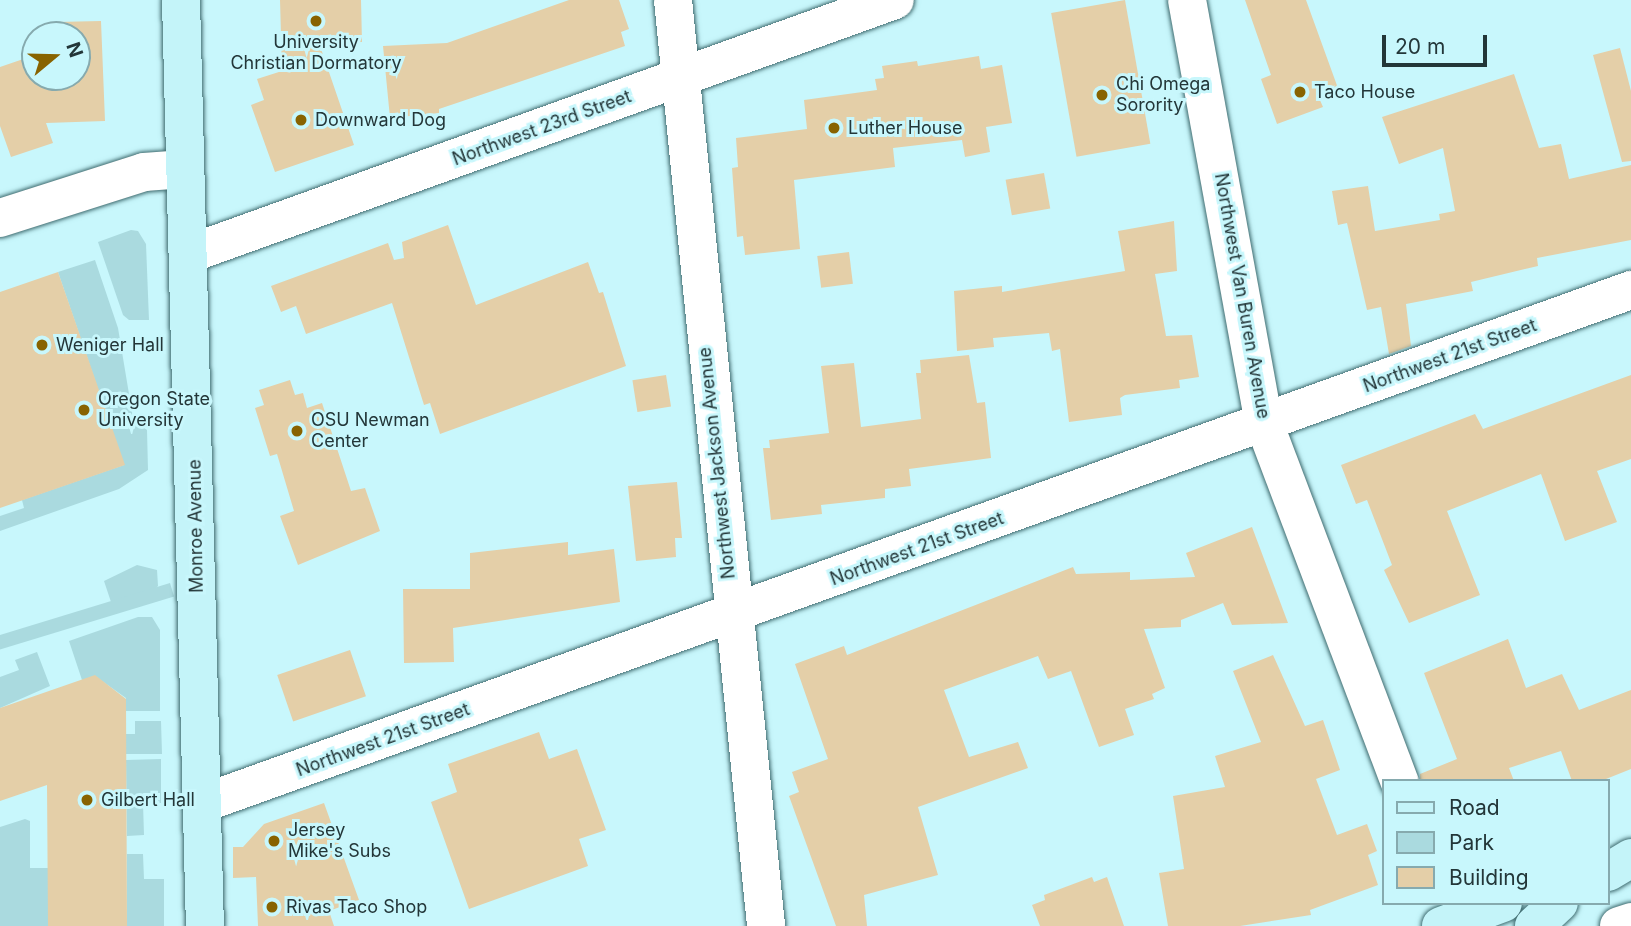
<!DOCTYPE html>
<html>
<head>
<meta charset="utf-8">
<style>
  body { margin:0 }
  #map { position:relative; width:1631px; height:926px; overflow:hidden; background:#c8f7fc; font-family:Inter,sans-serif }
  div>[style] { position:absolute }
  .green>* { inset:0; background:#aadadf; transform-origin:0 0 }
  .building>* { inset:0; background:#e4cfa8; transform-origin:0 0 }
  .roads { filter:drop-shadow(0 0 2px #3f6b6f) drop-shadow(0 0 2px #3f6b6f) }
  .street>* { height:38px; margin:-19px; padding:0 19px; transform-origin:19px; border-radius:19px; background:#fff }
  .secondary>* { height:38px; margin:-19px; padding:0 19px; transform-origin:19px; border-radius:19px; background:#c4f4f9 }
  .dots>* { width:19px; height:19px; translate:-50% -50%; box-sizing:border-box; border:4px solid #c8f7fc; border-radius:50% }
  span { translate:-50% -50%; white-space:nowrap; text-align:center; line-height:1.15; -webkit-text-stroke:6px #c8f7fc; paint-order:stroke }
  .poi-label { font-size:18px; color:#233638 }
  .left { translate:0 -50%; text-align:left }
  .street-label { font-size:18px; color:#233638 }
  .legend { position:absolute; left:1382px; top:779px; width:228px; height:126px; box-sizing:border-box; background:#c8f7fc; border:2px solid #86aaae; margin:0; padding:9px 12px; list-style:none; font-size:21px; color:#233638 }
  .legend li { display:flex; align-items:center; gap:14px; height:35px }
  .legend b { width:35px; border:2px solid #86aaae }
  .north { position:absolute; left:21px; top:21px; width:70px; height:70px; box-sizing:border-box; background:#c8f7fc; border:2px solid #86aaae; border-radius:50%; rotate:71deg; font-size:19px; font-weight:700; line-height:28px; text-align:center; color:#233638 }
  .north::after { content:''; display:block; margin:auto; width:24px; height:32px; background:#886300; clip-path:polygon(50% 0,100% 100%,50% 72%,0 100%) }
  .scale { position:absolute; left:1382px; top:35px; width:105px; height:32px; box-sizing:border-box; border:4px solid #233638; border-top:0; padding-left:9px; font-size:21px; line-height:24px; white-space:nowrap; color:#233638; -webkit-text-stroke:5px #c8f7fc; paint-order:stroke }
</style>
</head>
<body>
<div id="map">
  <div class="green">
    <i style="clip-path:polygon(131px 230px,138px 231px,146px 244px,149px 320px,129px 320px,123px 315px,98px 242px)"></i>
    <i style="clip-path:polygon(95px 260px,118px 328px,133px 418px,147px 430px,148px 470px,119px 489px,0 531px,0 516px,24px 508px,22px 500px,124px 465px,58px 272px)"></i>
    <i style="clip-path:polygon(137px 565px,157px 570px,158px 586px,151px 594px,113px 608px,104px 581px)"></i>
    <i style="left:170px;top:583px;width:14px;height:343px;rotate:73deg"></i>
    <i style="clip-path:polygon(138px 617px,152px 617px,160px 630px,160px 711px,126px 711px,126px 698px,95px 676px,82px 680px,69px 641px)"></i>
    <i style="clip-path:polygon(37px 652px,50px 686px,0 708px,0 677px,19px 670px,15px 660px)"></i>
    <i style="clip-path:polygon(135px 721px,161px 721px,162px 754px,126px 754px,126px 734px,135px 734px)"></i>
    <i style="clip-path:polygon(161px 759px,161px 803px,143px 803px,144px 835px,127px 836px,126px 760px)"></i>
    <i style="clip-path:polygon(25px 819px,30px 821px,30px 868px,48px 868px,48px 926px,0 926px,0 827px)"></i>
    <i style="clip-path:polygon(127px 854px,143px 854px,144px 879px,164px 879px,164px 926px,127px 926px)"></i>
  </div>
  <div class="building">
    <i style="clip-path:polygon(280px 0,361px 0,362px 42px,319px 43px,354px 145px,275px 172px,251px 105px,264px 100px,257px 79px,282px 71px)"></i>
    <i style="clip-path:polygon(569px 0,619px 0,629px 29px,621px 32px,625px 46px,439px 109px,439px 113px,390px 118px,383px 46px,447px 43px)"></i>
    <i style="left:1125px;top:0;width:146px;height:75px;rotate:80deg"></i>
    <i style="clip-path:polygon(1245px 0,1306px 0,1339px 91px,1319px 98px,1323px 107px,1277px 124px,1261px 79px,1271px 75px)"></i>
    <i style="clip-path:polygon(101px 21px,105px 121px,46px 123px,53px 143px,11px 157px,0 126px,0 67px,35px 55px,35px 77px,77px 77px,77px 35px,57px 35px,56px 22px)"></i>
    <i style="clip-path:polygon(1620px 48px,1631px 91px,1631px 161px,1622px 162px,1593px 55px)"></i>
    <i style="clip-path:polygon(979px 56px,981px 69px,1002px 65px,1012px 123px,986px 127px,990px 152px,965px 157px,962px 140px,893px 148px,895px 167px,794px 180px,800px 249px,745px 255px,743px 236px,737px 237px,732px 168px,738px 167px,736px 138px,807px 129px,804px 100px,877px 90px,875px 79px,884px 78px,882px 66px,917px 61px,918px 66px)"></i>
    <i style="clip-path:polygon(1514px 74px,1539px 148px,1561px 144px,1569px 179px,1631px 165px,1631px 240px,1537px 258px,1538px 266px,1471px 282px,1473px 291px,1406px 304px,1411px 346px,1389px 354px,1381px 307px,1367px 310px,1347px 223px,1338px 225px,1332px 191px,1368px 186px,1375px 231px,1440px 220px,1439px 214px,1455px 211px,1443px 148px,1399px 164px,1382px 117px)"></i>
    <i style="left:1044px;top:173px;width:36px;height:39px;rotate:80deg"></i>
    <i style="clip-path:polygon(1174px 221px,1177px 271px,1155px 274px,1166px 336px,1192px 335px,1199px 377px,1179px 380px,1180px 388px,1125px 395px,1120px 398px,1122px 415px,1069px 422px,1060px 349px,1052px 351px,1049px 333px,993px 338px,994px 347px,957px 351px,954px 291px,1002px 286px,1002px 292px,1125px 271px,1118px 231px)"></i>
    <i style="clip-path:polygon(448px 225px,476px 305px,588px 262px,599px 293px,603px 292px,626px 366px,440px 434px,430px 403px,424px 405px,392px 303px,306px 334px,296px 306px,281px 312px,271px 286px,388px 243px,394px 260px,404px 258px,402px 242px)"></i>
    <i style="left:849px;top:252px;width:32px;height:32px;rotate:83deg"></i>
    <i style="clip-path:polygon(58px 272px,125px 465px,0 508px,0 292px)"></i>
    <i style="clip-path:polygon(969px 355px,977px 403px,985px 402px,991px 458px,909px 469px,911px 486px,885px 489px,885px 498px,821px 505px,822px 514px,771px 520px,763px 448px,770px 448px,769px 440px,829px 433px,821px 366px,854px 363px,861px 427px,921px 419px,916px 373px,921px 373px,920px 360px)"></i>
    <i style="left:666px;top:375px;width:32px;height:34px;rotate:81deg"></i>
    <i style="clip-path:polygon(1631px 375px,1631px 459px,1597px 471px,1617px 522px,1565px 541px,1541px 474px,1447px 511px,1480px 595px,1409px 623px,1384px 570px,1392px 565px,1367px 500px,1356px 504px,1341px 465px,1475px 414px,1483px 429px)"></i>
    <i style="clip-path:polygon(290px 380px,295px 395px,303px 393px,307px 408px,322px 403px,351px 491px,365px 488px,380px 531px,298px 565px,280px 516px,294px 511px,277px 454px,270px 456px,255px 408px,264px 405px,259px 390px)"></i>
    <i style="clip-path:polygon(677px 482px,682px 538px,675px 538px,676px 557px,636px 561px,628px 486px)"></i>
    <i style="clip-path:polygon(1252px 527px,1288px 623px,1232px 625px,1223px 603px,1181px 620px,1181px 627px,1144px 629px,1165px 688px,1152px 694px,1154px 699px,1125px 709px,1134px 735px,1099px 747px,1071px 671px,1048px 679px,1038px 656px,944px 690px,969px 757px,1018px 742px,1028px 768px,918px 807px,938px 875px,864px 895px,867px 926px,836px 926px,789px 796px,799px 792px,792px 772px,828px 759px,795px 664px,844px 646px,847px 655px,1073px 567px,1076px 574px,1130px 572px,1130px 580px,1195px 577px,1186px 553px)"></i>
    <i style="clip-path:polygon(568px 542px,568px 555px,614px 549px,620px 602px,453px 628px,454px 662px,404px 663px,403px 589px,470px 589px,470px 553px)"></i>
    <i style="clip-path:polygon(1508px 639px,1526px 688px,1562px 674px,1579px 710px,1631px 690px,1631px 769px,1601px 781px,1572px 781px,1561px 751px,1509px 768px,1514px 781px,1420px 781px,1420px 774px,1457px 759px,1424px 673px)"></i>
    <i style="left:350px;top:650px;width:49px;height:77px;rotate:71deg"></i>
    <i style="clip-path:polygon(1273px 655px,1305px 726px,1323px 720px,1340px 770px,1316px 779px,1337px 835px,1367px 824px,1377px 851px,1368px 855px,1378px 885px,1310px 910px,1311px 915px,1240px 926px,1168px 926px,1159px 873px,1184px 869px,1173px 796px,1225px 787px,1215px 756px,1261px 742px,1233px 671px)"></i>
    <i style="clip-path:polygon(95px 675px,126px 699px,127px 926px,48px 926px,47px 785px,0 801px,0 708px)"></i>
    <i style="clip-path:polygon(539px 732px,549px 759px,577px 749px,606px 830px,579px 839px,588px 866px,469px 909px,431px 802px,457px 792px,448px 764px)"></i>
    <i style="clip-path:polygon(324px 803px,359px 900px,329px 911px,334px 926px,258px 926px,256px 877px,233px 878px,233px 847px,243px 847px,264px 824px)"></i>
    <i style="clip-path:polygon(1092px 877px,1094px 882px,1107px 877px,1124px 926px,1040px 926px,1032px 905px,1045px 900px,1044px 895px)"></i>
  </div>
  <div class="roads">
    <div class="street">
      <i style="left:673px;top:0;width:931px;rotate:84.26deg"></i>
      <i style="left:1187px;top:0;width:430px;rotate:79.7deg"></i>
      <i style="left:1264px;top:423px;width:383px;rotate:69.3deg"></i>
      <i style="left:0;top:218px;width:151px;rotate:-17.7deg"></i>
      <i style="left:144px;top:172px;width:41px;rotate:-4.2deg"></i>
      <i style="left:189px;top:254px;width:750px;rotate:-19.79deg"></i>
      <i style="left:201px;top:804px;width:1520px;rotate:-19.77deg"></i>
      <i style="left:1619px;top:926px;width:13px;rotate:-18deg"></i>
    </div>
    <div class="secondary">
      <i style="left:181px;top:0;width:926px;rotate:88.52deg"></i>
      <i style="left:1608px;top:872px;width:27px;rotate:-31deg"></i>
      <i style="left:1441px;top:926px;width:66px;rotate:-20.4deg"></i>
      <i style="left:1534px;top:926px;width:34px;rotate:-43deg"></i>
    </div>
  </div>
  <div class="dots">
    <i style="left:316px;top:21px;background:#886300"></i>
    <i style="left:1300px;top:92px;background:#886300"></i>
    <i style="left:1102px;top:95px;background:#886300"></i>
    <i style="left:301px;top:120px;background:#886300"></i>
    <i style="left:834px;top:128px;background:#886300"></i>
    <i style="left:42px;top:345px;background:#886300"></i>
    <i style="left:84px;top:410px;background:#886300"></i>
    <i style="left:297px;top:431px;background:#886300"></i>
    <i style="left:87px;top:800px;background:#886300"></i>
    <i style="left:274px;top:841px;background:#886300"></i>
    <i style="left:272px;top:907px;background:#886300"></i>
  </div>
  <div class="poi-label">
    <span style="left:316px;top:53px">University<br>Christian Dormatory</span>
    <span class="left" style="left:1116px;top:95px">Chi Omega<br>Sorority</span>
    <span class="left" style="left:1314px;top:92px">Taco House</span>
    <span class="left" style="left:315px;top:120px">Downward Dog</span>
    <span class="left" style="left:848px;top:128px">Luther House</span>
    <span class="left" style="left:56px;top:345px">Weniger Hall</span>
    <span class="left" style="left:98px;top:410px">Oregon State<br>University</span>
    <span class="left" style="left:311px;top:431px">OSU Newman<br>Center</span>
    <span class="left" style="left:101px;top:800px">Gilbert Hall</span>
    <span class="left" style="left:288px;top:841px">Jersey<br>Mike's Subs</span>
    <span class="left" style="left:286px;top:907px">Rivas Taco Shop</span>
  </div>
  <div class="street-label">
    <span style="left:542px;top:128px;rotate:-20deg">Northwest 23rd Street</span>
    <span style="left:1242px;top:296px;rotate:80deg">Northwest Van Buren Avenue</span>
    <span style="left:1450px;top:356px;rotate:-20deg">Northwest 21st Street</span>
    <span style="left:717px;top:463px;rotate:-96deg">Northwest Jackson Avenue</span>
    <span style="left:196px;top:526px;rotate:-91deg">Monroe Avenue</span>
    <span style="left:917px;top:549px;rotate:-20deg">Northwest 21st Street</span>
    <span style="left:383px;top:740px;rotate:-20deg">Northwest 21st Street</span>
  </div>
  <ul class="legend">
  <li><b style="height:9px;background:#c4f4f9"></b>Road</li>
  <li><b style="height:19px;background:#aadadf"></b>Park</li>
  <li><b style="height:19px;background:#e4cfa8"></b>Building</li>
  </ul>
  <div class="north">N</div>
  <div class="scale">20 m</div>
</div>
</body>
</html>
